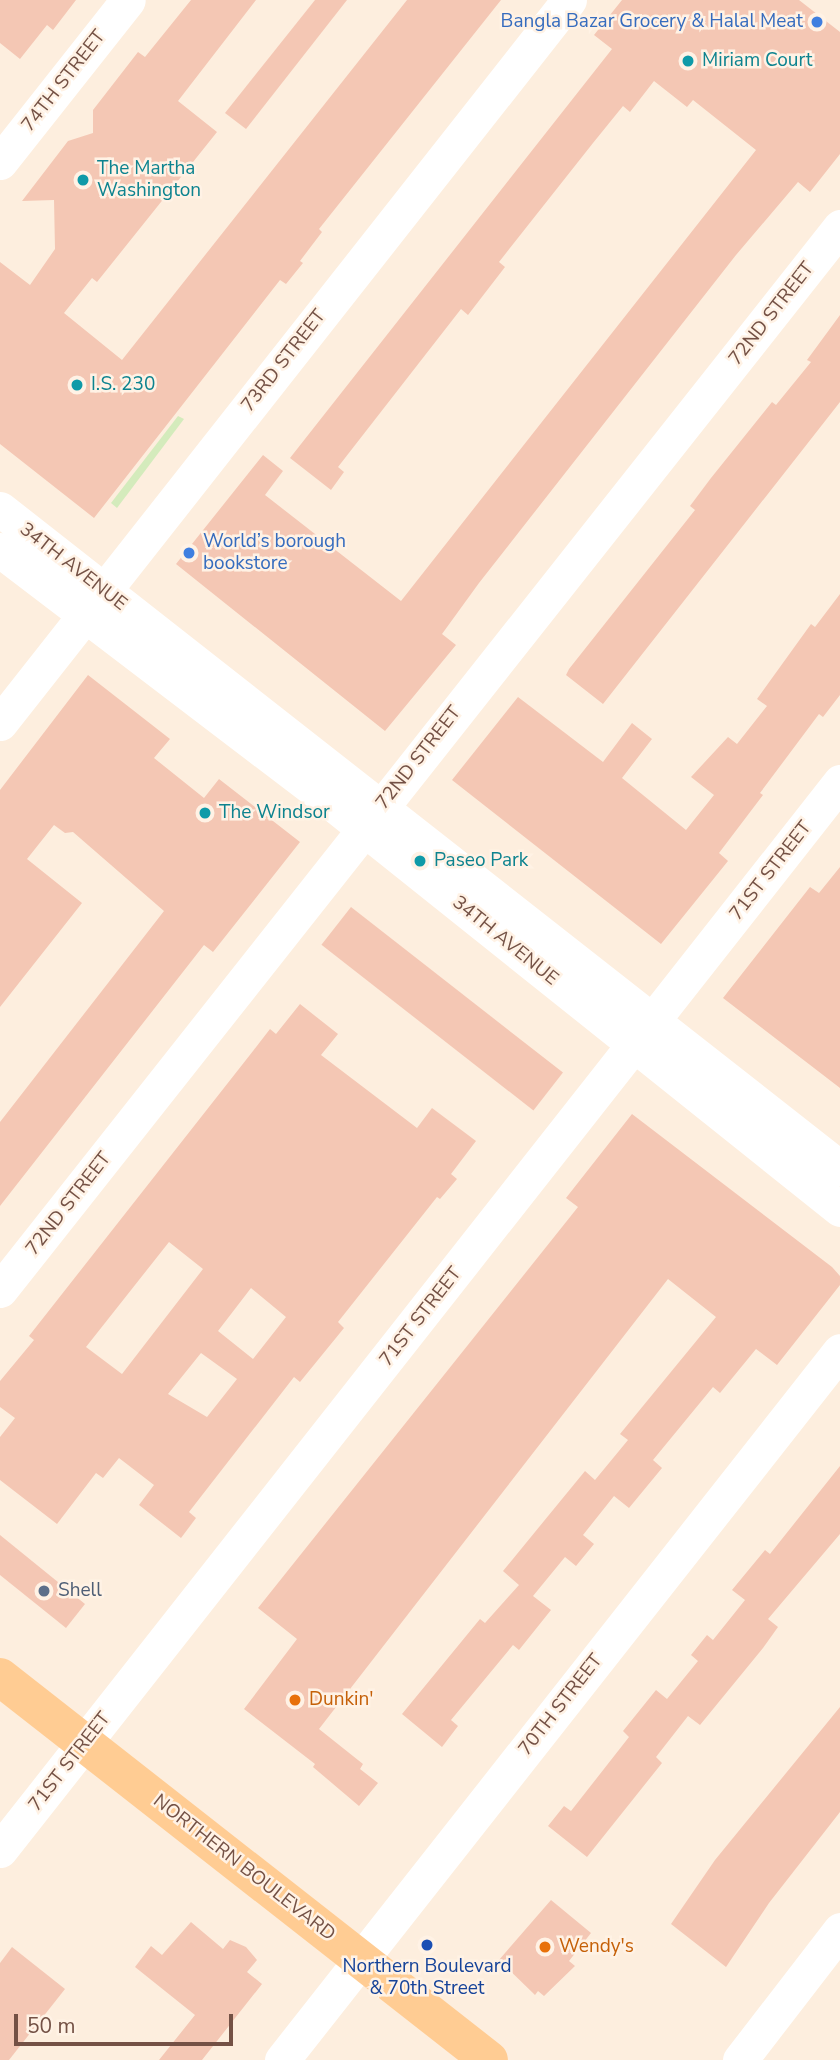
<!DOCTYPE html>
<html>
<head>
<meta charset="utf-8">
<style>
  body { margin:0 }
  #map { position:relative; width:840px; height:2060px; overflow:hidden; background:#fdeede; font-family:"Nunito Sans",sans-serif }
  div>[style] { position:absolute }
  .green>* { inset:0; background:#d4ebbc }
  .building>* { inset:0; background:#f4c7b4; transform-origin:0 0 }
  .minor>* { height:35px; margin:-17.5px; padding:0 17.5px; transform-origin:17.5px; border-radius:17.5px; background:#fff }
  .major>* { height:38px; margin:-19px; padding:0 19px; transform-origin:19px; border-radius:19px; background:#ffcc93 }
  .dots>* { width:19px; height:19px; translate:-50% -50%; box-sizing:border-box; border:4px solid #fff2e5; border-radius:50% }
  span { translate:-50% -50%; white-space:nowrap; text-align:center; line-height:1.15; -webkit-text-stroke:5px #fff2e5; paint-order:stroke }
  .shop-label { font-size:19px; color:#366cbe }
  .right { translate:-100% -50%; text-align:right }
  .left { translate:0 -50%; text-align:left }
  .culture-label { font-size:19px; color:#0d838f }
  .street-label { font-size:19px; color:#745145 }
  .service-label { font-size:19px; color:#4e5e75 }
  .food-label { font-size:19px; color:#c56008 }
  .transit-label { font-size:19px; color:#164399 }
  .scale { position:absolute; left:14px; top:2014px; width:219px; height:32px; box-sizing:border-box; border:4px solid #745145; border-top:0; padding-left:9px; font-size:21px; line-height:24px; white-space:nowrap; color:#745145; -webkit-text-stroke:5px #fff2e5; paint-order:stroke }
</style>
</head>
<body>
<div id="map">
  <div class="green">
    <i style="clip-path:polygon(178px 416px,184px 419px,117px 508px,111px 503px)"></i>
  </div>
  <div class="building">
    <i style="clip-path:polygon(0 0,76px 0,53px 30px,47px 25px,20px 59px,0 43px)"></i>
    <i style="clip-path:polygon(191px 0,256px 0,178px 101px,217px 132px,97px 282px,92px 278px,64px 313px,122px 360px,407px 0,501px 0,319px 229px,322px 232px,300px 261px,303px 263px,286px 284px,280px 280px,94px 518px,0 444px,0 262px,30px 285px,55px 249px,54px 200px,22px 201px,68px 141px,93px 133px,93px 110px,138px 52px,145px 57px)"></i>
    <i style="clip-path:polygon(315px 0,347px 0,246px 129px,225px 113px)"></i>
    <i style="clip-path:polygon(622px 0,799px 0,840px 32px,840px 154px,810px 192px,798px 182px,736px 255px,479px 583px,442px 634px,456px 645px,385px 731px,176px 564px,263px 455px,283px 471px,265px 495px,401px 601px,756px 150px,693px 100px,687px 107px,654px 81px,630px 112px,623px 106px,593px 143px,499px 262px,505px 267px,468px 315px,461px 309px,338px 467px,344px 472px,331px 490px,290px 458px,612px 49px,594px 35px)"></i>
    <i style="clip-path:polygon(840px 315px,840px 402px,603px 704px,566px 675px,569px 669px,695px 510px,690px 506px,711px 478px,772px 402px,776px 405px,811px 362px,807px 360px)"></i>
    <i style="clip-path:polygon(840px 594px,840px 695px,823px 717px,819px 714px,760px 793px,763px 795px,719px 853px,728px 861px,661px 944px,452px 780px,518px 697px,603px 762px,632px 723px,652px 739px,622px 778px,686px 830px,714px 795px,691px 777px,728px 737px,737px 744px,767px 706px,757px 699px,811px 624px,815px 627px)"></i>
    <i style="clip-path:polygon(88px 675px,170px 739px,154px 758px,204px 798px,219px 779px,300px 842px,213px 952px,204px 945px,0 1206px,0 1122px,164px 911px,73px 832px,65px 833px,54px 825px,27px 859px,82px 903px,0 1007px,0 790px)"></i>
    <i style="clip-path:polygon(840px 867px,840px 1088px,723px 998px,810px 887px,819px 893px)"></i>
    <i style="left:351px;top:907px;width:269px;height:48px;rotate:38deg"></i>
    <i style="clip-path:polygon(evenodd,300px 1004px,338px 1034px,321px 1055px,417px 1128px,432px 1108px,476px 1141px,451px 1174px,457px 1179px,440px 1199px,437px 1197px,338px 1322px,344px 1328px,300px 1382px,294px 1377px,189px 1512px,196px 1518px,181px 1538px,139px 1505px,154px 1485px,119px 1458px,103px 1478px,96px 1473px,57px 1524px,0 1480px,0 1437px,15px 1418px,0 1407px,0 1381px,34px 1340px,29px 1336px,253px 1051px,270px 1029px,276px 1034px,300px 1004px,169px 1242px,203px 1269px,122px 1374px,86px 1347px,169px 1242px,300px 1004px,251px 1288px,286px 1317px,253px 1359px,218px 1331px,251px 1288px,300px 1004px,201px 1353px,237px 1379px,207px 1417px,168px 1394px,201px 1353px)"></i>
    <i style="clip-path:polygon(632px 1114px,832px 1267px,840px 1276px,840px 1285px,777px 1365px,756px 1349px,720px 1393px,713px 1387px,653px 1460px,662px 1468px,629px 1508px,614px 1496px,583px 1535px,594px 1544px,576px 1566px,565px 1557px,533px 1596px,551px 1610px,519px 1650px,513px 1645px,451px 1720px,458px 1726px,442px 1747px,402px 1714px,480px 1619px,485px 1623px,519px 1585px,503px 1571px,585px 1471px,595px 1480px,628px 1440px,620px 1434px,716px 1317px,668px 1279px,319px 1729px,363px 1764px,360px 1769px,378px 1783px,359px 1806px,313px 1767px,315px 1764px,244px 1709px,297px 1639px,258px 1608px,578px 1207px,566px 1198px)"></i>
    <i style="clip-path:polygon(840px 1466px,840px 1534px,768px 1619px,778px 1627px,763px 1648px,700px 1725px,688px 1716px,656px 1757px,662px 1763px,587px 1857px,548px 1826px,564px 1806px,571px 1811px,629px 1737px,623px 1731px,656px 1690px,667px 1699px,698px 1661px,691px 1655px,707px 1635px,713px 1640px,745px 1600px,732px 1590px,765px 1550px,770px 1554px)"></i>
    <i style="clip-path:polygon(0 1535px,85px 1604px,66px 1628px,0 1575px)"></i>
    <i style="clip-path:polygon(840px 1707px,840px 1812px,769px 1903px,726px 1967px,671px 1924px,715px 1860px)"></i>
    <i style="clip-path:polygon(551px 1900px,591px 1933px,569px 1961px,575px 1966px,544px 1996px,538px 1991px,535px 1995px,499px 1960px)"></i>
    <i style="clip-path:polygon(191px 1922px,223px 1949px,230px 1940px,246px 1947px,257px 1960px,247px 1972px,262px 1984px,202px 2060px,159px 2060px,195px 2015px,135px 1967px,151px 1946px,162px 1955px)"></i>
    <i style="clip-path:polygon(12px 1947px,65px 1989px,9px 2060px,0 2060px,0 1963px)"></i>
  </div>
  <div class="minor">
    <i style="left:0;top:162px;width:206px;rotate:-51.7deg"></i>
    <i style="left:0;top:509px;width:1068px;rotate:38.12deg"></i>
    <i style="left:0;top:550px;width:424px;rotate:37.3deg"></i>
    <i style="left:337px;top:807px;width:644px;rotate:38.63deg"></i>
    <i style="left:0;top:723px;width:920px;rotate:-51.8deg"></i>
    <i style="left:0;top:1290px;width:1355px;rotate:-51.68deg"></i>
    <i style="left:0;top:1850px;width:1359px;rotate:-51.81deg"></i>
    <i style="left:282px;top:2060px;width:902px;rotate:-51.8deg"></i>
    <i style="left:740px;top:2060px;width:164px;rotate:-52.4deg"></i>
  </div>
  <div class="major">
    <i style="left:0;top:1677px;width:621px;rotate:38.07deg"></i>
  </div>
  <div class="dots">
    <i style="left:817px;top:22px;background:#3f7fe0"></i>
    <i style="left:688px;top:61px;background:#0f9aa8"></i>
    <i style="left:83px;top:180px;background:#0f9aa8"></i>
    <i style="left:77px;top:385px;background:#0f9aa8"></i>
    <i style="left:189px;top:553px;background:#3f7fe0"></i>
    <i style="left:205px;top:813px;background:#0f9aa8"></i>
    <i style="left:420px;top:861px;background:#0f9aa8"></i>
    <i style="left:44px;top:1591px;background:#5c6f8a"></i>
    <i style="left:295px;top:1700px;background:#e8710a"></i>
    <i style="left:427px;top:1945px;background:#1a4fb4"></i>
    <i style="left:545px;top:1947px;background:#e8710a"></i>
  </div>
  <div class="shop-label">
    <span class="right" style="left:803px;top:22px">Bangla Bazar Grocery &amp; Halal Meat</span>
    <span class="left" style="left:203px;top:553px">World’s borough<br>bookstore</span>
  </div>
  <div class="culture-label">
    <span class="left" style="left:702px;top:61px">Miriam Court</span>
    <span class="left" style="left:97px;top:180px">The Martha<br>Washington</span>
    <span class="left" style="left:91px;top:385px">I.S. 230</span>
    <span class="left" style="left:219px;top:813px">The Windsor</span>
    <span class="left" style="left:434px;top:861px">Paseo Park</span>
  </div>
  <div class="street-label">
    <span style="left:64px;top:81px;rotate:-52deg">74TH STREET</span>
    <span style="left:772px;top:314px;rotate:-52deg">72ND STREET</span>
    <span style="left:284px;top:361px;rotate:-52deg">73RD STREET</span>
    <span style="left:73px;top:567px;rotate:38deg">34TH AVENUE</span>
    <span style="left:419px;top:758px;rotate:-52deg">72ND STREET</span>
    <span style="left:771px;top:871px;rotate:-52deg">71ST STREET</span>
    <span style="left:505px;top:941px;rotate:39deg">34TH AVENUE</span>
    <span style="left:69px;top:1204px;rotate:-52deg">72ND STREET</span>
    <span style="left:421px;top:1317px;rotate:-52deg">71ST STREET</span>
    <span style="left:561px;top:1705px;rotate:-52deg">70TH STREET</span>
    <span style="left:70px;top:1762px;rotate:-52deg">71ST STREET</span>
    <span style="left:244px;top:1868px;rotate:38deg">NORTHERN BOULEVARD</span>
  </div>
  <div class="service-label">
    <span class="left" style="left:58px;top:1591px">Shell</span>
  </div>
  <div class="food-label">
    <span class="left" style="left:309px;top:1700px">Dunkin'</span>
    <span class="left" style="left:559px;top:1947px">Wendy's</span>
  </div>
  <div class="transit-label">
    <span style="left:427px;top:1978px">Northern Boulevard<br>&amp; 70th Street</span>
  </div>
  <div class="scale">50 m</div>
</div>
</body>
</html>
